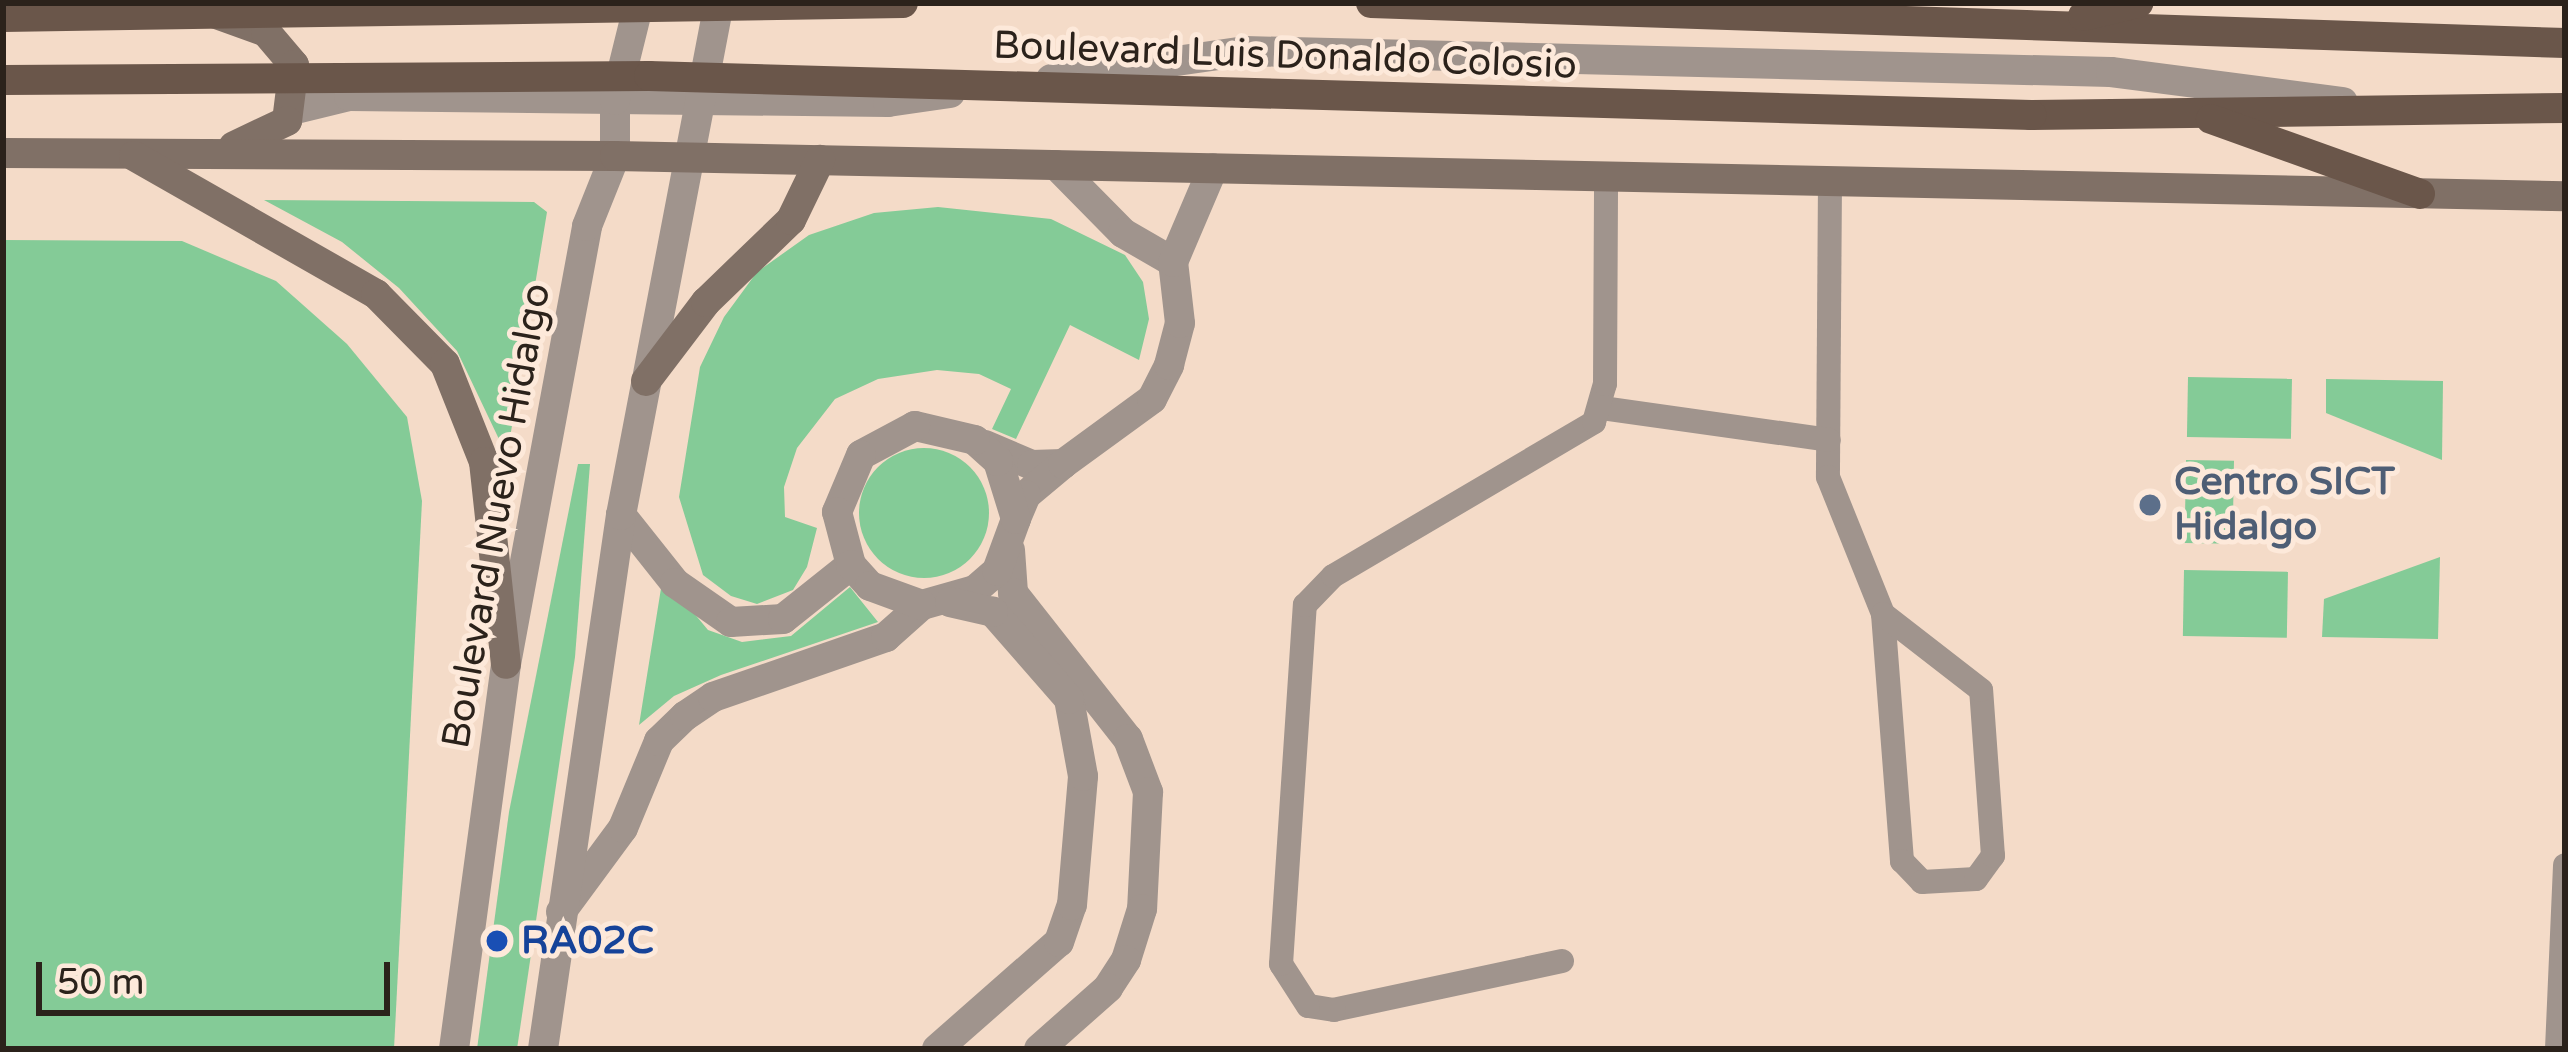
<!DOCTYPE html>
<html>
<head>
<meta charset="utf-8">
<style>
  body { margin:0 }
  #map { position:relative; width:2568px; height:1052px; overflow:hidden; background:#f4dbc8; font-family:"Varela Round",sans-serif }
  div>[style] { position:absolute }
  .green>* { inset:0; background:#84cb97; transform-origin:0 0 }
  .round { border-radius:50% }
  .service>* { height:24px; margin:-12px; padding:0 12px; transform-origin:12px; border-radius:12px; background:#a0948d }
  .minor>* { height:30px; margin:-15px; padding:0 15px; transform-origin:15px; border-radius:15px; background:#a0948d }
  .tertiary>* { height:30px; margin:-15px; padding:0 15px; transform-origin:15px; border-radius:15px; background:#a0948d }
  .secondary>* { height:30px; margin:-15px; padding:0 15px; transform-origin:15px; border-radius:15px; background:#807066 }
  .primary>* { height:30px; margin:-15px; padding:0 15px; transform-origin:15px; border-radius:15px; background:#6a564a }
  .primary-bridge>* { height:30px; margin:-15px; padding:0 15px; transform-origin:15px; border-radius:15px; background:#6a564a }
  .dots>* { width:33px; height:33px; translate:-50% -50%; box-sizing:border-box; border:6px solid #fde9da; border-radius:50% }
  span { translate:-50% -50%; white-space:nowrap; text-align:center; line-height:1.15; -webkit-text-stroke:10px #fde9da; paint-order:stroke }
  .street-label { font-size:39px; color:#2b221b }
  .service-label { font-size:39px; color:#4e5e75; font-weight:700 }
  .left { translate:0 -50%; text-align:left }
  .transit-label { font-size:39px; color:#164399; font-weight:700 }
  .frame { position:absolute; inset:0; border:6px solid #2b221b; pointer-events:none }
  .scale { position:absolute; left:36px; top:962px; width:354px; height:54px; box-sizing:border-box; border:6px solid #2b221b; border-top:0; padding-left:15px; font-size:36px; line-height:42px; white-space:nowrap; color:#2b221b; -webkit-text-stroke:9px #fde9da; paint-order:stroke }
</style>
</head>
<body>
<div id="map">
  <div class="green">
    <i style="clip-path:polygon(264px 200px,534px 202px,547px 212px,507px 456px,457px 351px,399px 288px,342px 242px)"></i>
    <i style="clip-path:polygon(938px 207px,1051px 219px,1125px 255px,1143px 282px,1149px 319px,1139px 360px,1070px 325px,1016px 439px,992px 429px,1011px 389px,979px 374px,937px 370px,878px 379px,835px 399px,797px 448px,784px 487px,785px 517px,817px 528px,807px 567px,793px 590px,757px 604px,731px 596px,703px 575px,679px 497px,700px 367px,724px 317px,757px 272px,809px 235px,874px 213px)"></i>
    <i style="clip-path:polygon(3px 240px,182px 241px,276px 281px,347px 344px,407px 417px,422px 501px,394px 1049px,3px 1049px)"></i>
    <i style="left:2188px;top:377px;width:104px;height:60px;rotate:1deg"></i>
    <i style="clip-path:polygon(2326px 379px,2443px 381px,2442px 460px,2326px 413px)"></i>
    <i class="round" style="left:859px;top:448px;width:130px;height:130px"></i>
    <i style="left:2186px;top:460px;width:48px;height:83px;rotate:1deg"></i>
    <i style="clip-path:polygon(578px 464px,590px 464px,575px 657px,517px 1049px,477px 1049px,509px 812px)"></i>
    <i style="clip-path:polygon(2440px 557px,2438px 639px,2322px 637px,2324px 599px)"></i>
    <i style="left:2184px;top:570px;width:104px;height:66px;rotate:1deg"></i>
    <i style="clip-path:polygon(663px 576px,708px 630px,742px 642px,791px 636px,850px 587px,878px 622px,721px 675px,674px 696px,639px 725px)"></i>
  </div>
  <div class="service">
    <i style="left:1830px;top:181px;width:296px;rotate:90.4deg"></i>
    <i style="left:1828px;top:477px;width:148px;rotate:68.1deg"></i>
    <i style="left:1883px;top:614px;width:248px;rotate:85.6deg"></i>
    <i style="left:1902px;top:861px;width:29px;rotate:46deg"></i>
    <i style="left:1922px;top:882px;width:54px;rotate:-3.2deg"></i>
    <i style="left:1976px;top:879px;width:29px;rotate:-54deg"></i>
    <i style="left:1993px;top:856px;width:166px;rotate:-94.1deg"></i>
    <i style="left:1981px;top:690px;width:124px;rotate:-142.2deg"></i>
    <i style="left:1602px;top:408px;width:229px;rotate:8deg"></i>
    <i style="left:1562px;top:961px;width:233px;rotate:167.9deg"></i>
    <i style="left:1334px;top:1010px;width:26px;rotate:-171deg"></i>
    <i style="left:1308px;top:1006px;width:50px;rotate:-122.7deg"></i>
    <i style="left:1281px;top:964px;width:360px;rotate:-86.2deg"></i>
    <i style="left:1305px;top:605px;width:40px;rotate:-46deg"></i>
    <i style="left:1333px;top:576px;width:303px;rotate:-30.5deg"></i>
    <i style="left:1594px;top:422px;width:40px;rotate:-74deg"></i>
    <i style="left:1605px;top:384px;width:208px;rotate:-89.7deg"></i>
    <i style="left:2557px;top:1049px;width:184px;rotate:-87.5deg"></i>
  </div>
  <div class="minor">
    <i style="left:1056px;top:165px;width:95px;rotate:45.4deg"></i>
    <i style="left:1123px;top:233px;width:58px;rotate:30.1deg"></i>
    <i style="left:985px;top:445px;width:51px;rotate:23.1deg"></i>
    <i style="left:1032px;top:465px;width:31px;rotate:-2deg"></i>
    <i style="left:1063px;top:464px;width:48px;rotate:140deg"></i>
    <i style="left:1026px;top:495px;width:26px;rotate:113deg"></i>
    <i style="left:1063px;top:464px;width:110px;rotate:-36.1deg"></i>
    <i style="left:1152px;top:399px;width:38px;rotate:-63deg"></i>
    <i style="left:1169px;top:365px;width:43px;rotate:-75.3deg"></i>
    <i style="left:1180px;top:323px;width:61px;rotate:-96.5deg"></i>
    <i style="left:1173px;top:262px;width:102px;rotate:-66.9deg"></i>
    <i style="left:621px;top:515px;width:87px;rotate:51.5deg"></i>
    <i style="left:675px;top:583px;width:68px;rotate:34.9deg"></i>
    <i style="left:731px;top:622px;width:52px;rotate:-3.3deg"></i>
    <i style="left:783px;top:619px;width:87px;rotate:-38.5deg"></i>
    <i style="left:1010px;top:550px;width:43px;rotate:86deg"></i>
    <i style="left:1013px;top:593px;width:186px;rotate:51.8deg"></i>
    <i style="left:1128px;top:739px;width:57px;rotate:69.3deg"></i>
    <i style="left:1148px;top:792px;width:117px;rotate:92.9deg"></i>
    <i style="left:1142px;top:909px;width:53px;rotate:107.4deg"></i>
    <i style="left:1126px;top:960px;width:33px;rotate:123deg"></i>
    <i style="left:1108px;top:988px;width:92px;rotate:138.5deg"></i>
    <i style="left:561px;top:912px;width:104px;rotate:-53.6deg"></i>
    <i style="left:623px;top:828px;width:94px;rotate:-67.5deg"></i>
    <i style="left:659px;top:741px;width:36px;rotate:-44deg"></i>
    <i style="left:685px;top:716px;width:34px;rotate:-34deg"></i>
    <i style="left:713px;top:697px;width:183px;rotate:-19.1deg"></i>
    <i style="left:886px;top:637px;width:48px;rotate:-41.6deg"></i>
    <i style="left:922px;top:605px;width:55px;rotate:-15.8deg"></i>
    <i style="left:975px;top:590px;width:29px;rotate:-41deg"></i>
    <i style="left:997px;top:571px;width:55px;rotate:-69.9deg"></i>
    <i style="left:1016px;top:519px;width:61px;rotate:-107.2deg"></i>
    <i style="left:998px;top:461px;width:31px;rotate:-138deg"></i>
    <i style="left:975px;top:440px;width:62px;rotate:-166.9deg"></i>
    <i style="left:915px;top:426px;width:61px;rotate:151.8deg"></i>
    <i style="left:861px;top:455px;width:62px;rotate:112.8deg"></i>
    <i style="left:837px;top:512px;width:55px;rotate:75.2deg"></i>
    <i style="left:851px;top:565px;width:28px;rotate:48deg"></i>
    <i style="left:870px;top:586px;width:55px;rotate:20.1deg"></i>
    <i style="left:937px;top:1049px;width:162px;rotate:-41.3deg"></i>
    <i style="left:1059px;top:942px;width:39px;rotate:-71deg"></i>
    <i style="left:1072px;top:905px;width:129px;rotate:-85.1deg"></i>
    <i style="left:1083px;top:776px;width:78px;rotate:-100.3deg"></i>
    <i style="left:1069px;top:699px;width:116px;rotate:-131.1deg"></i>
    <i style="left:993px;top:612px;width:44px;rotate:-166.9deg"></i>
  </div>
  <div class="tertiary">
    <i style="left:1051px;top:79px;width:196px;rotate:-8.2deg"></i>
    <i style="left:1245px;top:51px;width:866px;rotate:1.39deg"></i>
    <i style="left:2111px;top:72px;width:234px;rotate:7.4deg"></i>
    <i style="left:292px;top:110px;width:59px;rotate:-13.8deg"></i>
    <i style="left:349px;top:96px;width:539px;rotate:0.64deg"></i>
    <i style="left:888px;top:102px;width:63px;rotate:-8.3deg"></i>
    <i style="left:454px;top:1049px;width:388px;rotate:-82.3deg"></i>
    <i style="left:506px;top:664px;width:445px;rotate:-79.5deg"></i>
    <i style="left:587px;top:226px;width:75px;rotate:-68.2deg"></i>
    <i style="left:615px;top:156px;width:56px;rotate:-90deg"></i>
    <i style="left:615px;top:100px;width:100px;rotate:-76.1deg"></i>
    <i style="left:543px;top:1049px;width:540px;rotate:-81.69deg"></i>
    <i style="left:621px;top:515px;width:521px;rotate:-79.16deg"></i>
  </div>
  <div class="secondary">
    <i style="left:216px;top:14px;width:53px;rotate:19.8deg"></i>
    <i style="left:266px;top:32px;width:43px;rotate:49.7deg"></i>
    <i style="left:294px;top:65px;width:56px;rotate:97.1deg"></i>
    <i style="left:287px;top:121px;width:59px;rotate:154.7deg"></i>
    <i style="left:3px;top:153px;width:612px;rotate:0.28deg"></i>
    <i style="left:615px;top:156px;width:1950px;rotate:1.18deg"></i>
    <i style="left:134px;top:156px;width:279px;rotate:29.7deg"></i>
    <i style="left:376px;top:294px;width:98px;rotate:45.4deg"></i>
    <i style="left:445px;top:364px;width:105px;rotate:68.3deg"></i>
    <i style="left:484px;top:462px;width:203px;rotate:83.8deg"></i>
    <i style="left:646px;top:381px;width:99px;rotate:-52.8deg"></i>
    <i style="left:706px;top:302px;width:118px;rotate:-44deg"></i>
    <i style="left:791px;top:220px;width:67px;rotate:-64.2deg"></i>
  </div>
  <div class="primary">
    <i style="left:1371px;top:3px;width:1195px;rotate:1.92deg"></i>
    <i style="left:2083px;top:16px;width:57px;rotate:-13.3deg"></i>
    <i style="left:2031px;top:115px;width:534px;rotate:-0.75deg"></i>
    <i style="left:2211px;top:119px;width:222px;rotate:19.7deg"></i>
  </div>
  <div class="primary-bridge">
    <i style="left:3px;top:17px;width:900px;rotate:-0.89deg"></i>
    <i style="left:3px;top:80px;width:646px;rotate:-0.35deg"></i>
    <i style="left:649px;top:76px;width:1383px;rotate:1.62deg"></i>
  </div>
  <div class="dots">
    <i style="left:2150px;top:505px;background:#5c6f8a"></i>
    <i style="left:497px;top:941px;background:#1a4fb4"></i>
  </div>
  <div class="street-label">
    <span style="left:1285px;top:56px;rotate:2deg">Boulevard Luis Donaldo Colosio</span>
    <span style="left:497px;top:516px;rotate:-80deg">Boulevard Nuevo Hidalgo</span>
  </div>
  <div class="service-label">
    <span class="left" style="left:2174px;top:505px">Centro SICT<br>Hidalgo</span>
  </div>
  <div class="transit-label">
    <span class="left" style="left:521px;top:941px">RA02C</span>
  </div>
  <div class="frame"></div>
  <div class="scale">50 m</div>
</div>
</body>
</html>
